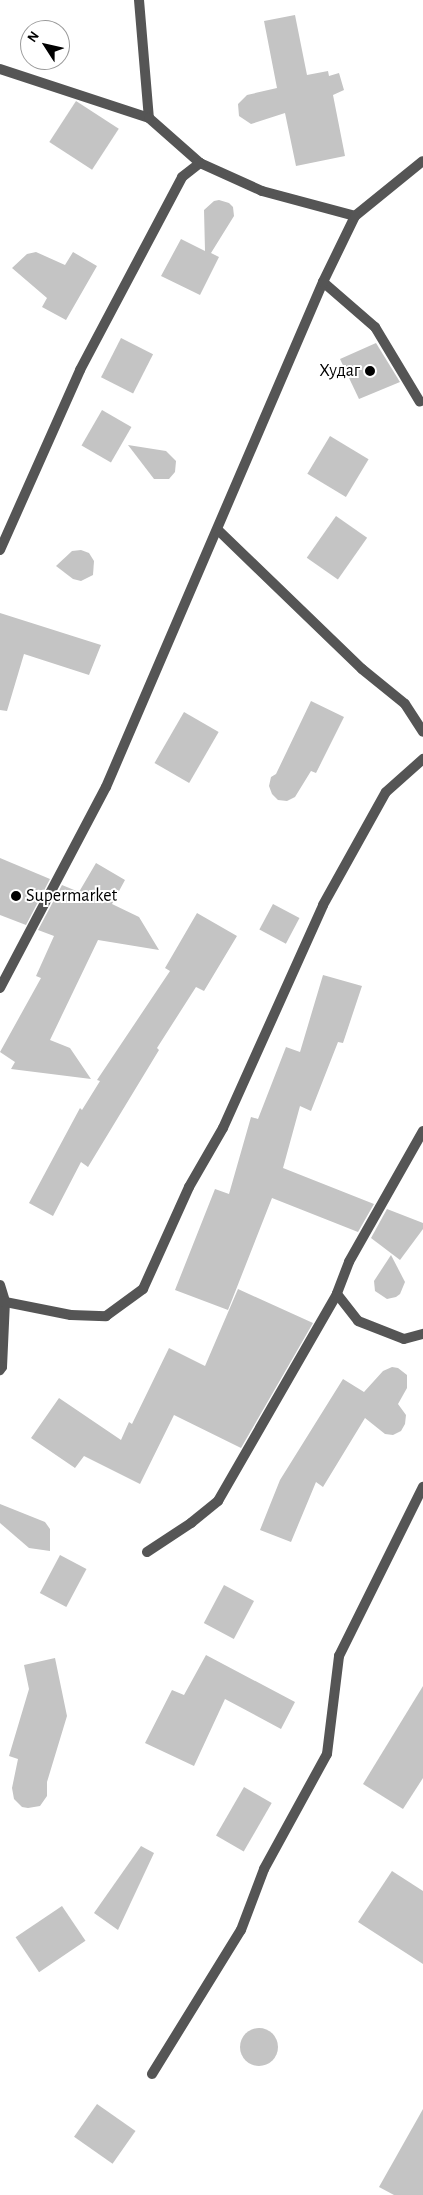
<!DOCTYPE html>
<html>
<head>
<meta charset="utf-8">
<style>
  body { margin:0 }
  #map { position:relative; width:423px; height:2195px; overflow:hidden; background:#fff; font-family:"Alegreya Sans",sans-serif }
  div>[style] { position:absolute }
  .building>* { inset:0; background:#c4c4c4; transform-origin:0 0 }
  .round { border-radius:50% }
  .service>* { height:10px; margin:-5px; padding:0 5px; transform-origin:5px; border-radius:5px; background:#555 }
  .minor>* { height:10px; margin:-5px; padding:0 5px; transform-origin:5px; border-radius:5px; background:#555 }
  .dots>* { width:14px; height:14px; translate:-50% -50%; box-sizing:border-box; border:2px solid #fff; border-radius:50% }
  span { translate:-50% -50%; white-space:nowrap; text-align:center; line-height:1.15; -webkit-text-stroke:4px #fff; paint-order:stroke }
  .poi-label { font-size:18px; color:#000 }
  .right { translate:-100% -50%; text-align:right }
  .left { translate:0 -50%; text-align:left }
  .north { position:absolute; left:20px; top:20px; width:50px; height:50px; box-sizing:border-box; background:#fff; border:1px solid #999; border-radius:50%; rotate:305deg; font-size:14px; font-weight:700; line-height:20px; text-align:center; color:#000 }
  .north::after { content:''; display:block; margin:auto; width:18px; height:22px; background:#000; clip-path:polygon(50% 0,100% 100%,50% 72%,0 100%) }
</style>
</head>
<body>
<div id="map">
  <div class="building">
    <i style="clip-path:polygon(295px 15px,307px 75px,328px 71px,329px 76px,339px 73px,344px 90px,333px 95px,345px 156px,296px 166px,285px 113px,251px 124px,239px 116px,238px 104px,247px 95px,277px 88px,264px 21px)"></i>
    <i style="left:76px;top:101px;width:51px;height:49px;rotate:33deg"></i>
    <i style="clip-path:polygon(219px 200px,229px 203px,233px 207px,234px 216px,211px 253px,219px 257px,200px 295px,161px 276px,181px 239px,205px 251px,204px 210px,214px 201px)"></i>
    <i style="clip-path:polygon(36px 252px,65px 265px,73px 252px,97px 266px,66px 320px,42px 307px,47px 298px,12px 268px,27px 254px)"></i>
    <i style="left:121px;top:338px;width:36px;height:44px;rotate:27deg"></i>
    <i style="clip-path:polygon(376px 343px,400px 382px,359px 399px,340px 359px)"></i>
    <i style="left:102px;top:410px;width:34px;height:41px;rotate:30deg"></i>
    <i style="left:330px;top:436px;width:45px;height:44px;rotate:31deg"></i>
    <i style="clip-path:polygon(128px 445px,166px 451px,176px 461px,175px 472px,169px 479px,154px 479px)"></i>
    <i style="left:336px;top:516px;width:38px;height:51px;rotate:35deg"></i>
    <i style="clip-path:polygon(81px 550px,89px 553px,94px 561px,93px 575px,81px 581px,73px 579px,56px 566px,72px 551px)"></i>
    <i style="clip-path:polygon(0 613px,101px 645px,89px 675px,24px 654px,7px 711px,0 710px)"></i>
    <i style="clip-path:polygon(311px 701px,344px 717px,316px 773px,311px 771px,295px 797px,287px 801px,278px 800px,272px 794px,269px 786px,271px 777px,276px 774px)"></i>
    <i style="left:184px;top:712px;width:40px;height:59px;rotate:30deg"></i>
    <i style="clip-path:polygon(0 858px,50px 879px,26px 925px,0 915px)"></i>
    <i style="clip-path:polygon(96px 863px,125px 880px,112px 904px,139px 917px,159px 950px,98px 940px,50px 1040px,70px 1048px,91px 1079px,11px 1069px,15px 1062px,0 1052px,41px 978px,36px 976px,54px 936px,38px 930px,62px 885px,79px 892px)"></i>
    <i style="left:273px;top:904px;width:30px;height:29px;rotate:28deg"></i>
    <i style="clip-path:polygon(197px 913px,237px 936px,204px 991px,196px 987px,157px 1048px,159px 1050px,88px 1167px,81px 1162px,53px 1216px,29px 1203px,80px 1108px,82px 1110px,100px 1081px,97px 1080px,170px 971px,165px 968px)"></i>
    <i style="clip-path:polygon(323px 975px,362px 986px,343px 1043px,338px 1042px,311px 1111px,300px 1106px,283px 1168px,374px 1204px,358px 1232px,272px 1198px,228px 1310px,175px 1290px,215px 1189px,229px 1194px,251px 1117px,258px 1119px,286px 1047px,300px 1052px)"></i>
    <i style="clip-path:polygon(387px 1209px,423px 1223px,423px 1229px,400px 1260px,371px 1238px)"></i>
    <i style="clip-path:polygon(391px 1255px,405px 1282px,400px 1294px,396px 1297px,387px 1299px,375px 1291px,374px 1281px)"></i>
    <i style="clip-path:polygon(238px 1289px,313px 1323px,241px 1448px,174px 1415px,140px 1484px,84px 1456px,75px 1468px,31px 1438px,59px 1398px,121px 1440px,129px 1422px,132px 1424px,169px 1348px,205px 1366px)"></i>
    <i style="clip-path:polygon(392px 1367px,398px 1368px,407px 1375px,407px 1388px,398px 1404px,406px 1415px,405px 1424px,401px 1431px,393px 1435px,385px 1434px,365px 1418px,323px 1487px,316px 1482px,291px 1542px,260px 1530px,280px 1480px,343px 1379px,364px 1392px,383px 1371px)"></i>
    <i style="clip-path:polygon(0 1504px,45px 1522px,50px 1529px,50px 1551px,29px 1548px,0 1523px)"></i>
    <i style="left:60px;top:1555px;width:30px;height:43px;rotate:28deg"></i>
    <i style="left:224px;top:1585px;width:34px;height:43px;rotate:28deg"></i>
    <i style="clip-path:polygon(206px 1655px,295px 1702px,281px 1729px,225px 1699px,194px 1766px,145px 1743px,172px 1690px,184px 1695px)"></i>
    <i style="clip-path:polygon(55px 1658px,67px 1716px,47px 1782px,47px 1796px,40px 1806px,28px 1808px,22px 1807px,14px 1799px,12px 1788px,18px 1759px,9px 1756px,29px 1689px,24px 1665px)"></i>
    <i style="clip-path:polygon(423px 1686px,423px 1778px,403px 1809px,363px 1784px)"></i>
    <i style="left:244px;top:1787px;width:32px;height:56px;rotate:30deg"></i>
    <i style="clip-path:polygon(141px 1846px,154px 1853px,118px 1930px,94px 1913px)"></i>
    <i style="clip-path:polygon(392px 1871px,423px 1891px,423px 1964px,358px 1922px)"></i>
    <i style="left:62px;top:1906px;width:42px;height:56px;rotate:56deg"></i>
    <i class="round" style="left:240px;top:2028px;width:38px;height:38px"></i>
    <i style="left:97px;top:2104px;width:47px;height:40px;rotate:35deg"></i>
    <i style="clip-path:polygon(423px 2109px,423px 2195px,394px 2195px,379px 2187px)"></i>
  </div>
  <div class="service">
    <i style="left:323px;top:282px;width:69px;rotate:40.9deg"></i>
    <i style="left:375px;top:327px;width:87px;rotate:59deg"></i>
    <i style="left:147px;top:1552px;width:53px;rotate:-33.4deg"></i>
    <i style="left:191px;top:1523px;width:35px;rotate:-39deg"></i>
    <i style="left:218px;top:1501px;width:239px;rotate:-60.1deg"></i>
  </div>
  <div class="minor">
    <i style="left:139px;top:0;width:118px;rotate:85.2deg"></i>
    <i style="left:0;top:69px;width:157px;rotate:18.2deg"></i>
    <i style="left:149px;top:118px;width:68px;rotate:41.4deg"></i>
    <i style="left:200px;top:163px;width:68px;rotate:24.3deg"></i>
    <i style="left:262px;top:191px;width:96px;rotate:15deg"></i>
    <i style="left:218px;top:530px;width:200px;rotate:44deg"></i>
    <i style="left:362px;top:669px;width:55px;rotate:39.1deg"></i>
    <i style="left:405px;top:704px;width:33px;rotate:57deg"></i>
    <i style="left:0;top:550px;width:197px;rotate:-66deg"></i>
    <i style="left:80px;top:370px;width:218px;rotate:-62.1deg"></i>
    <i style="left:182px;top:177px;width:23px;rotate:-38deg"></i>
    <i style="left:0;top:988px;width:227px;rotate:-62.2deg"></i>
    <i style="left:106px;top:787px;width:550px;rotate:-66.75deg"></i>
    <i style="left:323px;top:282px;width:73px;rotate:-64.1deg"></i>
    <i style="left:355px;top:216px;width:87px;rotate:-39deg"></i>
    <i style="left:423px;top:1131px;width:150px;rotate:119.5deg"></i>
    <i style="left:349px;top:1262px;width:34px;rotate:111deg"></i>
    <i style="left:337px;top:1294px;width:34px;rotate:52deg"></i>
    <i style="left:358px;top:1321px;width:49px;rotate:21.4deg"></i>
    <i style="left:404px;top:1339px;width:20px;rotate:-15deg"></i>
    <i style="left:0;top:1285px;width:17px;rotate:73deg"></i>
    <i style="left:5px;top:1301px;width:66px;rotate:92.6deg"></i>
    <i style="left:2px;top:1367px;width:4px;rotate:124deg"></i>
    <i style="left:0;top:1301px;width:72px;rotate:11.2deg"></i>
    <i style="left:71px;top:1315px;width:35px;rotate:2deg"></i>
    <i style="left:106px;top:1316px;width:46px;rotate:-36.1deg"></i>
    <i style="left:143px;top:1289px;width:112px;rotate:-65.7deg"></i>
    <i style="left:189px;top:1187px;width:68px;rotate:-60deg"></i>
    <i style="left:223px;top:1128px;width:244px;rotate:-65.8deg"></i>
    <i style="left:323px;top:905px;width:129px;rotate:-60.9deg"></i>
    <i style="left:386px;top:792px;width:50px;rotate:-41.7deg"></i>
    <i style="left:152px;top:2074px;width:169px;rotate:-58.3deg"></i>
    <i style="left:241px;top:1930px;width:65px;rotate:-69.3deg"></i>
    <i style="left:264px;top:1869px;width:131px;rotate:-61.3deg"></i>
    <i style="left:327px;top:1754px;width:99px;rotate:-83deg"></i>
    <i style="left:339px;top:1656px;width:189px;rotate:-63.6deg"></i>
  </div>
  <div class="dots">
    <i style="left:370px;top:371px;background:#000"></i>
    <i style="left:16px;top:896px;background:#000"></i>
  </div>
  <div class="poi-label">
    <span class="right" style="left:360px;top:371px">Худаг</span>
    <span class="left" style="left:26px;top:896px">Supermarket</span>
  </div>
  <div class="north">N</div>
</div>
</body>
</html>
